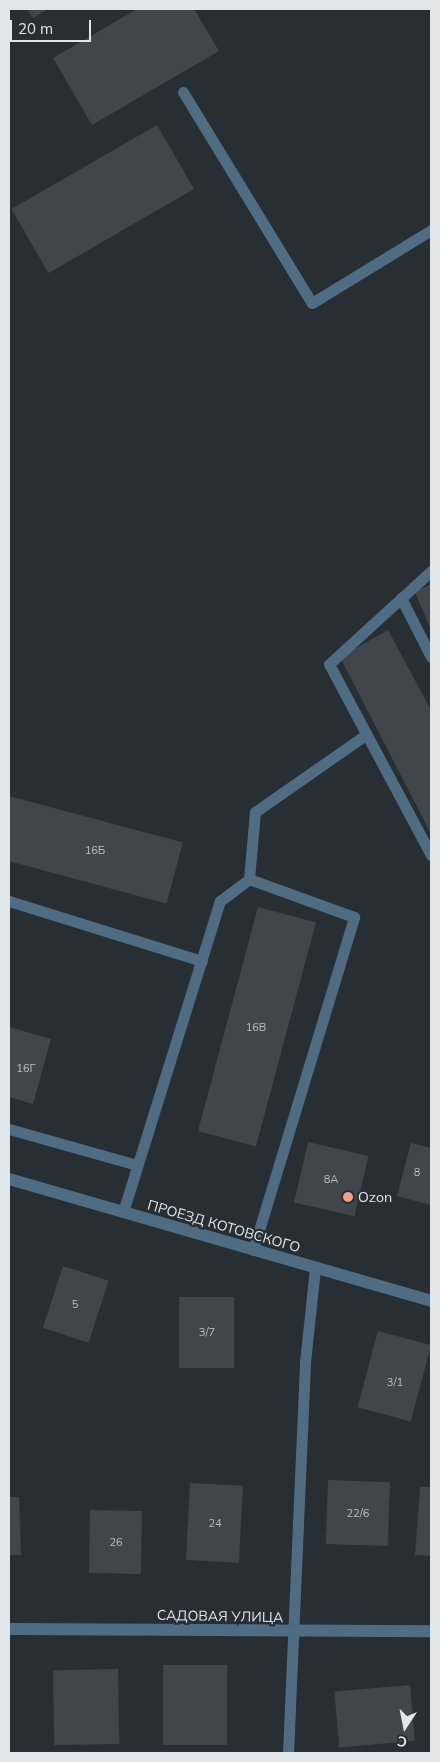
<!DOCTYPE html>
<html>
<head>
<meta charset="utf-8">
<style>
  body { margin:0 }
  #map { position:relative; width:440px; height:1762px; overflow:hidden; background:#272e34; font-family:Mulish,sans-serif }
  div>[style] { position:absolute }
  .building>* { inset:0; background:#3f474d; transform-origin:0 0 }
  .lane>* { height:11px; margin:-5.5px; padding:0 5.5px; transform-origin:5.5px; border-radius:5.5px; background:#4f6c83 }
  .street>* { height:12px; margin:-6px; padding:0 6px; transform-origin:6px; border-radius:6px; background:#4f6c83 }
  .dots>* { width:14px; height:14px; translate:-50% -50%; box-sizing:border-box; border:2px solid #272e34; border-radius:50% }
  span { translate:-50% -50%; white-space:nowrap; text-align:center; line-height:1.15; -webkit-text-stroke:4.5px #272e34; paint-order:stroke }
  .number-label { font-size:11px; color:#b8bec3 }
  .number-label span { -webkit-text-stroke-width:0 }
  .poi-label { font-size:14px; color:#e1e6ea }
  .left { translate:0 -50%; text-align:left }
  .street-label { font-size:14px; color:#e1e6ea }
  .frame { position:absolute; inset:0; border:10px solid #e1e6ea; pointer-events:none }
  .north { position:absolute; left:380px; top:1702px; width:50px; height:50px; -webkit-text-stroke:4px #272e34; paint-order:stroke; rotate:191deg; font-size:14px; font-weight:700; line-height:20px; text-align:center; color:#e1e6ea }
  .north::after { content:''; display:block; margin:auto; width:18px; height:22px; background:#e1e6ea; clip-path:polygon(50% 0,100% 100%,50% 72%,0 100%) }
  .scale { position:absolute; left:10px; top:20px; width:81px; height:22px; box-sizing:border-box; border:2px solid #e1e6ea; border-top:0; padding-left:6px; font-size:15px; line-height:18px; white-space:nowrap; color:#e1e6ea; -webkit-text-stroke:4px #272e34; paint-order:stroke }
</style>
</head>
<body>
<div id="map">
  <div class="building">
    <i style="clip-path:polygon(27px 9px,48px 9px,33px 18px)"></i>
    <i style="clip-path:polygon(137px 9px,194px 9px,219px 51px,92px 125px,53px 58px)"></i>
    <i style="left:157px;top:125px;width:74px;height:168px;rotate:60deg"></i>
    <i style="clip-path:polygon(431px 584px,431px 630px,415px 592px)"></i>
    <i style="clip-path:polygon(388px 630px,431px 710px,431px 834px,340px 657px)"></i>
    <i style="left:9px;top:796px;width:180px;height:63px;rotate:15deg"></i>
    <i style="left:258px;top:907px;width:60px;height:232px;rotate:15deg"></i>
    <i style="clip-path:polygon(9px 1027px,51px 1039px,33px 1104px,9px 1097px)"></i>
    <i style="left:308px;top:1142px;width:62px;height:62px;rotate:13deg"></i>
    <i style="clip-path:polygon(411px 1143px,431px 1148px,431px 1205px,397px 1196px)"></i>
    <i style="left:63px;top:1266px;width:48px;height:65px;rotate:18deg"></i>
    <i style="left:179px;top:1297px;width:55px;height:71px"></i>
    <i style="left:378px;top:1331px;width:55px;height:79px;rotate:15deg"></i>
    <i style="left:328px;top:1480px;width:62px;height:64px;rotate:2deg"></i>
    <i style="left:190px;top:1483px;width:53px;height:77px;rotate:3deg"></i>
    <i style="clip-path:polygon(420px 1487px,431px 1487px,431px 1556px,415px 1555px)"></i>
    <i style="clip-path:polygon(9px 1497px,19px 1497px,21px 1555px,9px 1555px)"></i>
    <i style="left:90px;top:1510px;width:52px;height:63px;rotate:1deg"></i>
    <i style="left:163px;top:1665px;width:64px;height:80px"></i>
    <i style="left:118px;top:1669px;width:75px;height:65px;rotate:89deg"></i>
    <i style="left:410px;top:1685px;width:56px;height:76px;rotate:85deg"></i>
  </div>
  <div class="lane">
    <i style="left:183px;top:92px;width:247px;rotate:58.6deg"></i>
    <i style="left:312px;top:303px;width:140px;rotate:-31.5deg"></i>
    <i style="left:431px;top:571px;width:138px;rotate:137.6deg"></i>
    <i style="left:329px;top:664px;width:217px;rotate:61.9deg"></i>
    <i style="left:401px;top:598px;width:66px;rotate:63deg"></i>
    <i style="left:9px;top:901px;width:202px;rotate:17.3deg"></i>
    <i style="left:9px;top:1129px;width:133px;rotate:15.7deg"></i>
    <i style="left:123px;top:1212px;width:326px;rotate:-72.7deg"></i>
    <i style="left:220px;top:901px;width:36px;rotate:-37deg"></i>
    <i style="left:253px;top:1250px;width:348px;rotate:-73.1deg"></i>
    <i style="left:354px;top:917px;width:112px;rotate:-160.1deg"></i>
    <i style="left:249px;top:879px;width:67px;rotate:-84.9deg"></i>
    <i style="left:255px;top:812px;width:136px;rotate:-34.9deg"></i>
    <i style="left:288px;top:1753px;width:391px;rotate:-87.5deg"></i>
    <i style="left:305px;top:1362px;width:95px;rotate:-83.9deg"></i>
  </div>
  <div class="street">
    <i style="left:9px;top:1179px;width:439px;rotate:16.1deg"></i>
    <i style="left:9px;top:1629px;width:422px;rotate:0.3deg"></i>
  </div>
  <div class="dots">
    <i style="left:348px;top:1197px;background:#f49d8b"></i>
  </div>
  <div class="number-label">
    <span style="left:95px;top:850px">16Б</span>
    <span style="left:256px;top:1027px">16В</span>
    <span style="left:26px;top:1068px">16Г</span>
    <span style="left:417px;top:1172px">8</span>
    <span style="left:331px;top:1179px">8А</span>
    <span style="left:75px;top:1304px">5</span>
    <span style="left:207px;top:1332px">3/7</span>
    <span style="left:395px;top:1382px">3/1</span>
    <span style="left:358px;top:1513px">22/6</span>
    <span style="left:215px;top:1523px">24</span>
    <span style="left:116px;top:1542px">26</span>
  </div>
  <div class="poi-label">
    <span class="left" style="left:358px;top:1197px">Ozon</span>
  </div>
  <div class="street-label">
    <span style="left:224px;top:1226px;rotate:16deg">ПРОЕЗД КОТОВСКОГО</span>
    <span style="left:220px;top:1616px;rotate:1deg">САДОВАЯ УЛИЦА</span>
  </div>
  <div class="frame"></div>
  <div class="north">С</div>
  <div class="scale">20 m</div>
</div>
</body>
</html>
